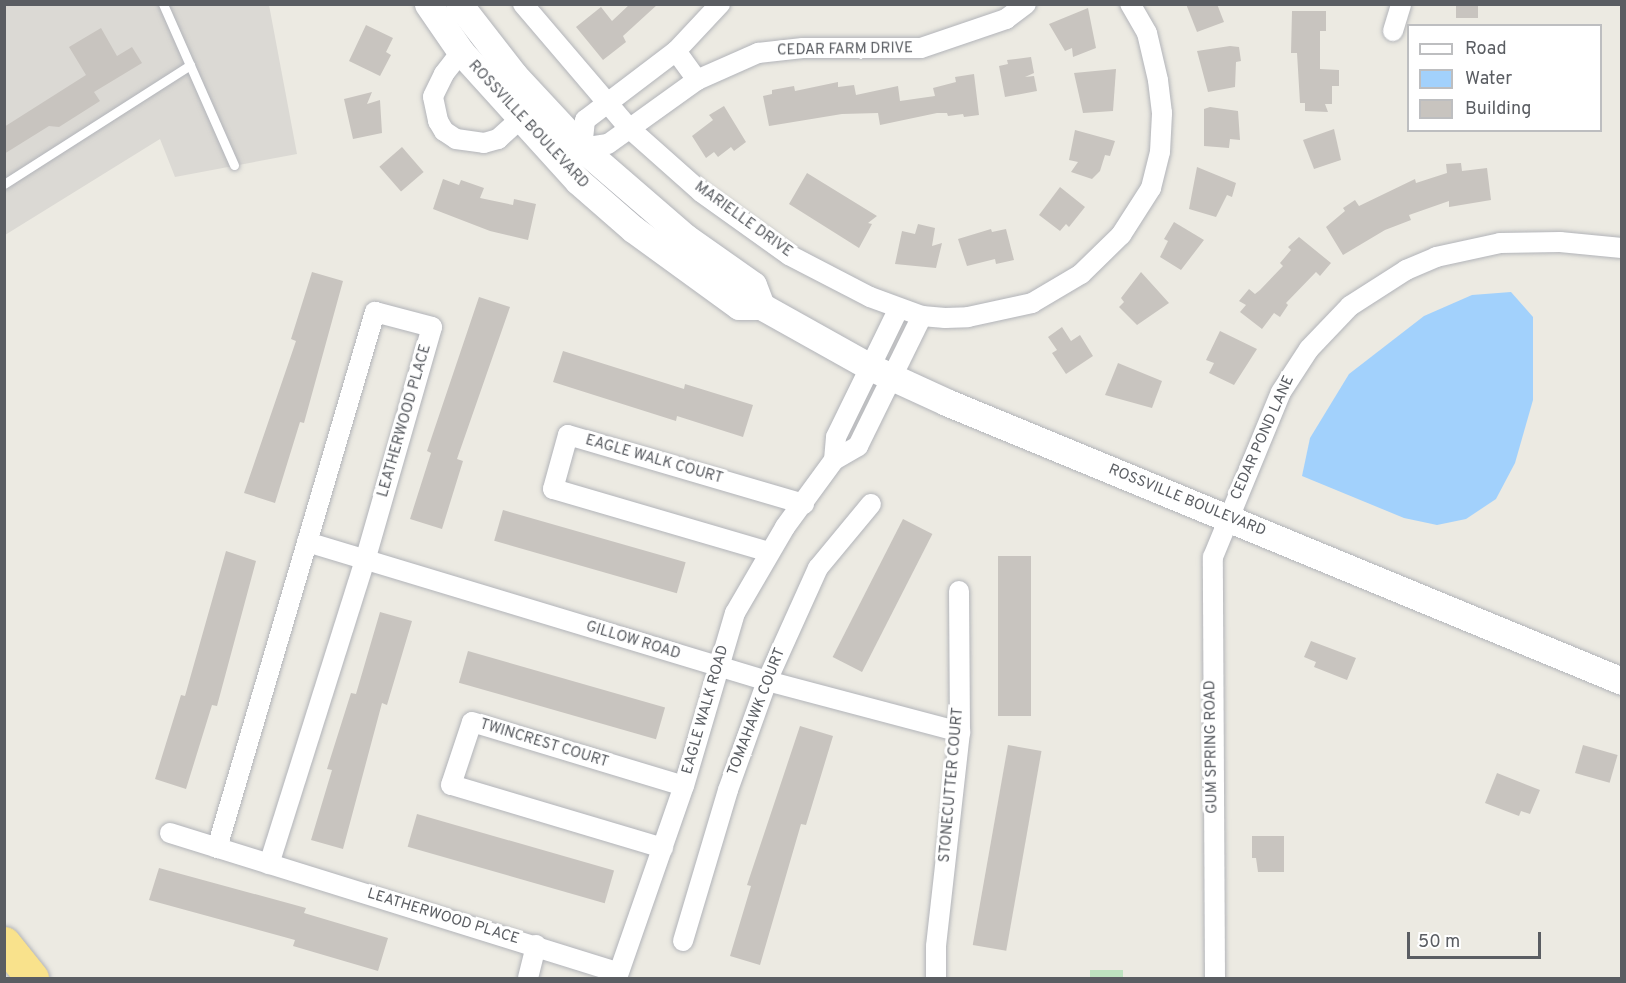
<!DOCTYPE html>
<html>
<head>
<meta charset="utf-8">
<style>
  body { margin:0 }
  #map { position:relative; width:1626px; height:983px; overflow:hidden; background:#eceae2; font-family:Overpass,sans-serif }
  div>[style] { position:absolute }
  .industrial>* { inset:0; background:#dbd9d4 }
  .green>* { inset:0; background:#bee3c0; transform-origin:0 0 }
  .water>* { inset:0; background:#a2d1fc }
  .building>* { inset:0; background:#c8c4bf; transform-origin:0 0 }
  .roads { filter:drop-shadow(0 0 2px #b2b4b9) drop-shadow(0 0 2px #b2b4b9) }
  .service>* { height:9px; margin:-4.5px; padding:0 4.5px; transform-origin:4.5px; border-radius:4.5px; background:#fff }
  .minor>* { height:20px; margin:-10px; padding:0 10px; transform-origin:10px; border-radius:10px; background:#fff }
  .secondary>* { height:27px; margin:-13.5px; padding:0 13.5px; transform-origin:13.5px; border-radius:13.5px; background:#fff }
  .motorway>* { height:33px; margin:-16.5px; padding:0 16.5px; transform-origin:16.5px; border-radius:16.5px; background:#f9e28c }
  span { translate:-50% -50%; white-space:nowrap; text-align:center; line-height:1.15; -webkit-text-stroke:6px #fff; paint-order:stroke }
  .street-label { font-size:15px; color:#5a5d62 }
  .frame { position:absolute; inset:0; border:6px solid #5a5d62; pointer-events:none }
  .legend { position:absolute; left:1407px; top:24px; width:195px; height:108px; box-sizing:border-box; background:#fff; border:2px solid #bdbec0; margin:0; padding:8px 10px; list-style:none; font-size:18px; color:#5a5d62 }
  .legend li { display:flex; align-items:center; gap:12px; height:30px }
  .legend b { width:30px; border:2px solid #bdbec0 }
  .scale { position:absolute; left:1407px; top:932px; width:134px; height:27px; box-sizing:border-box; border:3px solid #5a5d62; border-top:0; padding-left:8px; font-size:18px; line-height:21px; white-space:nowrap; color:#5a5d62; -webkit-text-stroke:4px #fff; paint-order:stroke }
</style>
</head>
<body>
<div id="map">
  <div class="industrial">
    <i style="clip-path:polygon(5px 5px,269px 5px,297px 154px,175px 177px,160px 139px,5px 235px)"></i>
  </div>
  <div class="green">
    <i style="left:1090px;top:970px;width:33px;height:8px"></i>
  </div>
  <div class="water">
    <i style="clip-path:polygon(1511px 292px,1533px 317px,1533px 400px,1515px 463px,1496px 499px,1466px 519px,1437px 525px,1404px 518px,1302px 476px,1310px 438px,1349px 374px,1424px 316px,1472px 295px)"></i>
  </div>
  <div class="building">
    <i style="clip-path:polygon(630px 4px,658px 4px,623px 36px,626px 42px,603px 60px,576px 27px,601px 7px,612px 21px)"></i>
    <i style="clip-path:polygon(1186px 4px,1217px 4px,1224px 22px,1197px 32px)"></i>
    <i style="left:1456px;top:4px;width:22px;height:14px"></i>
    <i style="clip-path:polygon(1088px 8px,1096px 48px,1073px 57px,1072px 48px,1065px 51px,1049px 24px)"></i>
    <i style="clip-path:polygon(1292px 11px,1326px 11px,1326px 31px,1320px 31px,1320px 69px,1339px 70px,1339px 86px,1332px 86px,1332px 104px,1325px 104px,1328px 112px,1305px 111px,1305px 103px,1300px 103px,1297px 53px,1291px 53px)"></i>
    <i style="clip-path:polygon(366px 25px,393px 38px,386px 52px,391px 55px,380px 76px,349px 61px)"></i>
    <i style="clip-path:polygon(101px 28px,117px 56px,132px 47px,142px 63px,94px 92px,100px 101px,59px 127px,49px 126px,4px 154px,4px 127px,86px 75px,69px 47px)"></i>
    <i style="clip-path:polygon(1230px 46px,1239px 47px,1241px 61px,1236px 62px,1235px 87px,1208px 92px,1197px 51px)"></i>
    <i style="clip-path:polygon(1031px 57px,1034px 73px,1025px 77px,1034px 76px,1037px 91px,1005px 97px,999px 66px,1008px 64px,1007px 60px)"></i>
    <i style="clip-path:polygon(1116px 69px,1113px 111px,1083px 113px,1074px 73px)"></i>
    <i style="clip-path:polygon(974px 74px,979px 115px,964px 117px,963px 114px,948px 116px,947px 113px,937px 113px,880px 125px,878px 113px,842px 114px,769px 126px,763px 96px,772px 94px,772px 90px,794px 86px,795px 91px,838px 82px,838px 87px,854px 85px,856px 95px,898px 86px,900px 101px,935px 96px,933px 88px,956px 82px,955px 77px)"></i>
    <i style="clip-path:polygon(372px 92px,367px 104px,380px 100px,382px 133px,353px 139px,344px 99px)"></i>
    <i style="clip-path:polygon(724px 106px,746px 142px,734px 151px,731px 147px,718px 157px,714px 152px,706px 158px,692px 136px,713px 120px,709px 115px)"></i>
    <i style="clip-path:polygon(1210px 107px,1238px 111px,1240px 140px,1230px 139px,1229px 148px,1204px 146px,1204px 109px)"></i>
    <i style="clip-path:polygon(1334px 129px,1341px 160px,1314px 169px,1303px 140px)"></i>
    <i style="clip-path:polygon(1075px 130px,1115px 141px,1110px 156px,1105px 155px,1100px 171px,1092px 179px,1071px 172px,1078px 162px,1069px 160px)"></i>
    <i style="left:402px;top:147px;width:33px;height:30px;rotate:49deg"></i>
    <i style="clip-path:polygon(1461px 163px,1462px 171px,1487px 168px,1491px 200px,1449px 207px,1449px 201px,1409px 215px,1411px 220px,1385px 230px,1343px 255px,1326px 227px,1345px 211px,1343px 208px,1355px 200px,1359px 206px,1415px 179px,1416px 183px,1447px 173px,1446px 164px)"></i>
    <i style="clip-path:polygon(1197px 167px,1236px 183px,1232px 197px,1227px 195px,1216px 217px,1189px 209px)"></i>
    <i style="clip-path:polygon(807px 173px,877px 216px,868px 223px,872px 224px,859px 248px,789px 204px)"></i>
    <i style="clip-path:polygon(443px 179px,459px 185px,461px 180px,484px 188px,480px 198px,513px 205px,514px 199px,536px 204px,528px 240px,490px 231px,433px 209px)"></i>
    <i style="clip-path:polygon(1060px 187px,1085px 207px,1069px 227px,1066px 224px,1060px 231px,1039px 215px)"></i>
    <i style="clip-path:polygon(1174px 222px,1204px 240px,1181px 270px,1160px 257px,1168px 241px,1164px 239px)"></i>
    <i style="clip-path:polygon(918px 224px,935px 228px,932px 246px,942px 243px,936px 268px,895px 264px,902px 231px,915px 234px)"></i>
    <i style="clip-path:polygon(991px 229px,992px 232px,1006px 229px,1014px 260px,996px 264px,995px 259px,967px 266px,958px 239px)"></i>
    <i style="clip-path:polygon(1299px 237px,1331px 263px,1320px 276px,1316px 272px,1286px 303px,1288px 305px,1280px 317px,1274px 313px,1262px 329px,1240px 312px,1246px 305px,1239px 301px,1249px 289px,1255px 294px,1260px 290px,1283px 266px,1280px 263px,1291px 250px,1288px 247px)"></i>
    <i style="clip-path:polygon(312px 272px,343px 281px,304px 423px,300px 422px,275px 503px,244px 493px,296px 341px,291px 339px)"></i>
    <i style="clip-path:polygon(1141px 272px,1169px 303px,1137px 325px,1119px 307px,1124px 302px,1121px 298px)"></i>
    <i style="clip-path:polygon(479px 297px,510px 307px,457px 459px,463px 461px,442px 529px,410px 519px,431px 453px,427px 451px)"></i>
    <i style="clip-path:polygon(1062px 327px,1071px 341px,1080px 335px,1093px 356px,1066px 374px,1052px 353px,1057px 350px,1048px 337px)"></i>
    <i style="clip-path:polygon(1220px 331px,1257px 349px,1234px 385px,1209px 373px,1214px 363px,1206px 360px)"></i>
    <i style="clip-path:polygon(563px 351px,684px 389px,685px 384px,753px 405px,743px 437px,677px 416px,676px 421px,553px 382px)"></i>
    <i style="clip-path:polygon(1118px 363px,1162px 381px,1152px 408px,1105px 395px)"></i>
    <i style="left:503px;top:510px;width:190px;height:32px;rotate:16deg"></i>
    <i style="left:903px;top:519px;width:33px;height:155px;rotate:27deg"></i>
    <i style="clip-path:polygon(226px 551px,256px 561px,217px 706px,212px 705px,186px 789px,155px 779px,181px 695px,185px 696px)"></i>
    <i style="left:998px;top:556px;width:33px;height:160px"></i>
    <i style="clip-path:polygon(380px 612px,412px 621px,387px 705px,382px 703px,343px 849px,311px 840px,332px 770px,327px 769px,351px 693px,356px 694px)"></i>
    <i style="clip-path:polygon(1311px 641px,1356px 658px,1347px 680px,1314px 667px,1316px 662px,1304px 657px)"></i>
    <i style="left:468px;top:651px;width:205px;height:33px;rotate:16deg"></i>
    <i style="clip-path:polygon(800px 726px,833px 736px,806px 825px,801px 824px,760px 965px,730px 956px,751px 886px,747px 885px)"></i>
    <i style="left:1008px;top:745px;width:34px;height:203px;rotate:10deg"></i>
    <i style="left:1583px;top:745px;width:36px;height:29px;rotate:16deg"></i>
    <i style="clip-path:polygon(1497px 773px,1540px 790px,1530px 814px,1521px 811px,1519px 816px,1485px 803px)"></i>
    <i style="left:417px;top:814px;width:205px;height:34px;rotate:16deg"></i>
    <i style="clip-path:polygon(1252px 836px,1284px 836px,1284px 872px,1258px 872px,1256px 858px,1252px 858px)"></i>
    <i style="clip-path:polygon(159px 868px,306px 908px,304px 913px,388px 938px,378px 971px,293px 946px,295px 940px,149px 900px)"></i>
  </div>
  <div class="roads">
    <div class="service">
      <i style="left:163px;top:4px;width:176px;rotate:66.2deg"></i>
      <i style="left:4px;top:184px;width:221px;rotate:-32.6deg"></i>
    </div>
    <div class="minor">
      <i style="left:523px;top:4px;width:163px;rotate:49.5deg"></i>
      <i style="left:629px;top:128px;width:96px;rotate:41.6deg"></i>
      <i style="left:701px;top:192px;width:108px;rotate:35.6deg"></i>
      <i style="left:789px;top:255px;width:91px;rotate:27.4deg"></i>
      <i style="left:870px;top:297px;width:55px;rotate:20.1deg"></i>
      <i style="left:922px;top:316px;width:23px;rotate:5deg"></i>
      <i style="left:945px;top:318px;width:23px;rotate:-2deg"></i>
      <i style="left:968px;top:317px;width:66px;rotate:-12.3deg"></i>
      <i style="left:1032px;top:303px;width:57px;rotate:-30.6deg"></i>
      <i style="left:1081px;top:274px;width:56px;rotate:-44.3deg"></i>
      <i style="left:1121px;top:235px;width:56px;rotate:-57.4deg"></i>
      <i style="left:1151px;top:188px;width:37px;rotate:-76deg"></i>
      <i style="left:1160px;top:152px;width:39px;rotate:-87deg"></i>
      <i style="left:1162px;top:113px;width:33px;rotate:-97deg"></i>
      <i style="left:1158px;top:80px;width:48px;rotate:-103.2deg"></i>
      <i style="left:1147px;top:33px;width:34px;rotate:-120deg"></i>
      <i style="left:720px;top:4px;width:64px;rotate:133.1deg"></i>
      <i style="left:676px;top:51px;width:114px;rotate:142.8deg"></i>
      <i style="left:585px;top:120px;width:28px;rotate:96deg"></i>
      <i style="left:582px;top:148px;width:26px;rotate:-9deg"></i>
      <i style="left:608px;top:144px;width:110px;rotate:-35.7deg"></i>
      <i style="left:697px;top:80px;width:67px;rotate:-23.9deg"></i>
      <i style="left:758px;top:53px;width:45px;rotate:-6.3deg"></i>
      <i style="left:803px;top:48px;width:118px"></i>
      <i style="left:921px;top:48px;width:90px;rotate:-18.8deg"></i>
      <i style="left:1006px;top:19px;width:25px;rotate:-37deg"></i>
      <i style="left:1393px;top:31px;width:28px;rotate:-73deg"></i>
      <i style="left:676px;top:51px;width:36px;rotate:54deg"></i>
      <i style="left:461px;top:52px;width:28px;rotate:128deg"></i>
      <i style="left:444px;top:74px;width:25px;rotate:116deg"></i>
      <i style="left:433px;top:97px;width:25px;rotate:78deg"></i>
      <i style="left:438px;top:121px;width:12px;rotate:59deg"></i>
      <i style="left:444px;top:131px;width:14px;rotate:34deg"></i>
      <i style="left:456px;top:139px;width:28px;rotate:8deg"></i>
      <i style="left:484px;top:143px;width:15px;rotate:-16deg"></i>
      <i style="left:498px;top:139px;width:30px;rotate:-42deg"></i>
      <i style="left:834px;top:460px;width:23px;rotate:-85deg"></i>
      <i style="left:836px;top:437px;width:141px;rotate:-64deg"></i>
      <i style="left:307px;top:542px;width:481px;rotate:16.8deg"></i>
      <i style="left:767px;top:681px;width:200px;rotate:14.8deg"></i>
      <i style="left:769px;top:552px;width:225px;rotate:-163.7deg"></i>
      <i style="left:553px;top:489px;width:56px;rotate:-74.5deg"></i>
      <i style="left:568px;top:435px;width:246px;rotate:16.3deg"></i>
      <i style="left:170px;top:833px;width:468px;rotate:17.3deg"></i>
      <i style="left:217px;top:848px;width:559px;rotate:-73.58deg"></i>
      <i style="left:375px;top:312px;width:59px;rotate:14.7deg"></i>
      <i style="left:432px;top:327px;width:242px;rotate:106deg"></i>
      <i style="left:365px;top:560px;width:319px;rotate:107.5deg"></i>
      <i style="left:663px;top:848px;width:221px;rotate:-163.4deg"></i>
      <i style="left:451px;top:785px;width:66px;rotate:-71.6deg"></i>
      <i style="left:472px;top:722px;width:221px;rotate:16.8deg"></i>
      <i style="left:683px;top:941px;width:158px;rotate:-73.4deg"></i>
      <i style="left:728px;top:790px;width:116px;rotate:-70.3deg"></i>
      <i style="left:767px;top:681px;width:124px;rotate:-65.7deg"></i>
      <i style="left:818px;top:568px;width:83px;rotate:-50.4deg"></i>
      <i style="left:528px;top:978px;width:34px;rotate:-76deg"></i>
      <i style="left:617px;top:978px;width:203px;rotate:-70.8deg"></i>
      <i style="left:684px;top:786px;width:180px;rotate:-73.6deg"></i>
      <i style="left:735px;top:613px;width:99px;rotate:-59.8deg"></i>
      <i style="left:785px;top:527px;width:83px;rotate:-53.8deg"></i>
      <i style="left:834px;top:460px;width:28px;rotate:-30deg"></i>
      <i style="left:858px;top:446px;width:145px;rotate:-63.8deg"></i>
      <i style="left:936px;top:978px;width:32px;rotate:-90deg"></i>
      <i style="left:936px;top:946px;width:215px;rotate:-83.6deg"></i>
      <i style="left:960px;top:732px;width:141px;rotate:-90.4deg"></i>
      <i style="left:1215px;top:978px;width:421px;rotate:-90.3deg"></i>
      <i style="left:1213px;top:557px;width:178px;rotate:-67.6deg"></i>
      <i style="left:1281px;top:392px;width:51px;rotate:-56.9deg"></i>
      <i style="left:1309px;top:349px;width:59px;rotate:-46.4deg"></i>
      <i style="left:1350px;top:306px;width:67px;rotate:-32.7deg"></i>
      <i style="left:1406px;top:270px;width:33px;rotate:-23deg"></i>
      <i style="left:1436px;top:257px;width:66px;rotate:-12.3deg"></i>
      <i style="left:1500px;top:243px;width:60px;rotate:-1deg"></i>
      <i style="left:1560px;top:242px;width:62px;rotate:5.5deg"></i>
    </div>
    <div class="secondary">
      <i style="left:428px;top:4px;width:58px;rotate:55.5deg"></i>
      <i style="left:461px;top:52px;width:174px;rotate:47.8deg"></i>
      <i style="left:578px;top:181px;width:73px;rotate:41.1deg"></i>
      <i style="left:633px;top:229px;width:131px;rotate:36deg"></i>
      <i style="left:739px;top:306px;width:22px"></i>
      <i style="left:761px;top:306px;width:125px;rotate:29.2deg"></i>
      <i style="left:870px;top:367px;width:84px;rotate:24.7deg"></i>
      <i style="left:946px;top:402px;width:731px;rotate:22.43deg"></i>
      <i style="left:459px;top:4px;width:90px;rotate:52.2deg"></i>
      <i style="left:514px;top:75px;width:100px;rotate:47deg"></i>
      <i style="left:582px;top:148px;width:136px;rotate:40.8deg"></i>
      <i style="left:685px;top:237px;width:83px;rotate:35.2deg"></i>
      <i style="left:753px;top:285px;width:22px;rotate:69deg"></i>
    </div>
    <div class="motorway">
      <i style="left:4px;top:943px;width:45px;rotate:51.3deg"></i>
    </div>
  </div>
  <div class="street-label">
    <span style="left:845px;top:50px;rotate:-1deg">CEDAR FARM DRIVE</span>
    <span style="left:528px;top:125px;rotate:47deg">ROSSVILLE BOULEVARD</span>
    <span style="left:743px;top:220px;rotate:36deg">MARIELLE DRIVE</span>
    <span style="left:405px;top:421px;rotate:-74deg">LEATHERWOOD PLACE</span>
    <span style="left:1263px;top:438px;rotate:-66deg">CEDAR POND LANE</span>
    <span style="left:654px;top:460px;rotate:16deg">EAGLE WALK COURT</span>
    <span style="left:1187px;top:501px;rotate:22deg">ROSSVILLE BOULEVARD</span>
    <span style="left:633px;top:641px;rotate:17deg">GILLOW ROAD</span>
    <span style="left:706px;top:710px;rotate:-74deg">EAGLE WALK ROAD</span>
    <span style="left:757px;top:712px;rotate:-69deg">TOMAHAWK COURT</span>
    <span style="left:544px;top:744px;rotate:17deg">TWINCREST COURT</span>
    <span style="left:1212px;top:747px;rotate:-91deg">GUM SPRING ROAD</span>
    <span style="left:952px;top:785px;rotate:-85deg">STONECUTTER COURT</span>
    <span style="left:443px;top:917px;rotate:17deg">LEATHERWOOD PLACE</span>
  </div>
  <div class="frame"></div>
  <ul class="legend">
  <li><b style="height:8px;background:#fff"></b>Road</li>
  <li><b style="height:16px;background:#a2d1fc"></b>Water</li>
  <li><b style="height:16px;background:#c8c4bf"></b>Building</li>
  </ul>
  <div class="scale">50 m</div>
</div>
</body>
</html>
